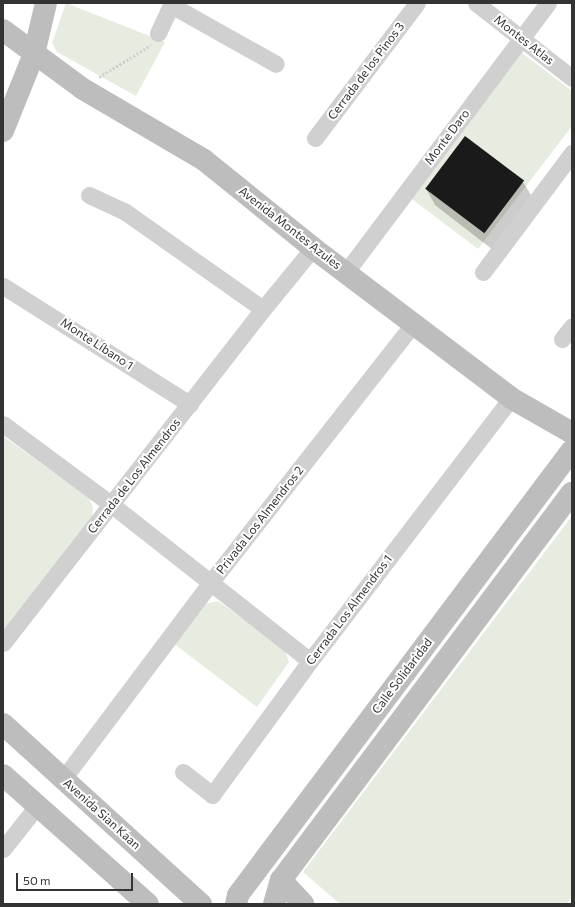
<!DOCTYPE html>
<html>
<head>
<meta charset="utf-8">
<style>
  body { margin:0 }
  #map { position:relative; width:575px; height:907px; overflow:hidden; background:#fff; font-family:Commissioner,sans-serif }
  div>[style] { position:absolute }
  .green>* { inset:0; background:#e6ecdf }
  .shadow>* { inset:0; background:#0003 }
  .building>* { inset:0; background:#1a1a1a; transform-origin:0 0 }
  .path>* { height:2.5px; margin-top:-1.25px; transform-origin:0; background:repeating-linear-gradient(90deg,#cdcdcd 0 2px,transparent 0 4px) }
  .street>* { height:17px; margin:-8.5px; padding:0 8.5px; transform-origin:8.5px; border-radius:8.5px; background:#d0d0d0 }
  .secondary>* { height:22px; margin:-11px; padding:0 11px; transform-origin:11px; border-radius:11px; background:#bdbdbd }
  span { translate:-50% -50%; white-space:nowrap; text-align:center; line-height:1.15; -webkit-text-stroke:4px #fff; paint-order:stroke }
  .street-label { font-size:12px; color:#333 }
  .frame { position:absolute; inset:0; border:4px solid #333; pointer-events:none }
  .scale { position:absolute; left:16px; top:873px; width:117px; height:18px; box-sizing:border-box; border:2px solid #333; border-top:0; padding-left:5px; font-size:12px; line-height:14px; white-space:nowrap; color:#333; -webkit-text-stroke:3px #fff; paint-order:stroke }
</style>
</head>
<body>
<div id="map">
  <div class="green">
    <i style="clip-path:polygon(66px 3px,165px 42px,136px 96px,57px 52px,52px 43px)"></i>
    <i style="clip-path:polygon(522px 53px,572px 91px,572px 126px,478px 249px,412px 199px)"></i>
    <i style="clip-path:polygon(3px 436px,89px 498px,93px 508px,92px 517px,3px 631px)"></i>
    <i style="clip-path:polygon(572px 516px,572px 897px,566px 904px,340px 904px,303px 872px)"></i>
    <i style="clip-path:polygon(218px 601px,284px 648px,289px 662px,257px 707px,173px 643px,204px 604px)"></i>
  </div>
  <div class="shadow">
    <i style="clip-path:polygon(523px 182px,533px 198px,493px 250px,435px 205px,426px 189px)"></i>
  </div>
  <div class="building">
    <i style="left:465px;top:136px;width:74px;height:66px;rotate:37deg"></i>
  </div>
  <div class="path">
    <i style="left:99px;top:77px;width:61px;rotate:-31.6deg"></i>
  </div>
  <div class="street">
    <i style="left:476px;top:3px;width:122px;rotate:38deg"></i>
    <i style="left:171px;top:5px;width:120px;rotate:29.3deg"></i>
    <i style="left:158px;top:33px;width:33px;rotate:-65deg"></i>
    <i style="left:315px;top:138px;width:169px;rotate:-52.9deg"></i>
    <i style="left:89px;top:195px;width:38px;rotate:25deg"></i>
    <i style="left:124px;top:211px;width:170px;rotate:35.2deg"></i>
    <i style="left:346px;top:272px;width:336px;rotate:-53.1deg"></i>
    <i style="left:483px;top:272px;width:149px;rotate:-53.2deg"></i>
    <i style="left:3px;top:286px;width:221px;rotate:32.3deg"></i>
    <i style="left:562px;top:339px;width:16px;rotate:-52deg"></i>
    <i style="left:3px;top:424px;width:136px;rotate:36.6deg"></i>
    <i style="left:112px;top:505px;width:252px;rotate:38.2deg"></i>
    <i style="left:3px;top:643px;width:423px;rotate:-52.1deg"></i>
    <i style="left:263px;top:309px;width:79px;rotate:-50.7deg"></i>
    <i style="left:183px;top:772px;width:37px;rotate:38deg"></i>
    <i style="left:212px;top:795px;width:166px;rotate:-53.8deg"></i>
    <i style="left:310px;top:661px;width:331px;rotate:-52.6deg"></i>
    <i style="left:63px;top:779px;width:245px;rotate:-53.1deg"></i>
    <i style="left:210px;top:583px;width:330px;rotate:-51.9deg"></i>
    <i style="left:3px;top:849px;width:55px;rotate:-51.7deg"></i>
  </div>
  <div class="secondary">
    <i style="left:3px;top:30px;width:99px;rotate:36.4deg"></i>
    <i style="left:83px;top:89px;width:140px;rotate:30.4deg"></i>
    <i style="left:204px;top:160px;width:140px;rotate:38.9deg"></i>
    <i style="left:313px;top:248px;width:248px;rotate:37.1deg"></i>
    <i style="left:511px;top:398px;width:70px;rotate:29.8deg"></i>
    <i style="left:3px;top:131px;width:83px;rotate:-68.1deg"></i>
    <i style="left:34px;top:54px;width:52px;rotate:-76.8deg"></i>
    <i style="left:3px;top:724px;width:268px;rotate:42.3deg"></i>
    <i style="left:3px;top:775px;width:194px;rotate:41.7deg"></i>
    <i style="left:281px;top:880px;width:33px;rotate:47deg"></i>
    <i style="left:236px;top:904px;width:9px;rotate:-77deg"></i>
    <i style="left:238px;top:895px;width:556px;rotate:-53.11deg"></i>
    <i style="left:274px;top:904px;width:25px;rotate:-74deg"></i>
    <i style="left:281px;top:880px;width:484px;rotate:-53.1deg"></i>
  </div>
  <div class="street-label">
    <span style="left:524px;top:40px;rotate:38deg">Montes Atlas</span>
    <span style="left:366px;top:71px;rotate:-53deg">Cerrada de los Pinos 3</span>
    <span style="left:447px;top:137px;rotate:-53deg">Monte Daro</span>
    <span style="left:290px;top:228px;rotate:38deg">Avenida Montes Azules</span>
    <span style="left:97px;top:344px;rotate:33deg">Monte Líbano 1</span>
    <span style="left:134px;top:476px;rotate:-52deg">Cerrada de Los Almendros</span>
    <span style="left:260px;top:520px;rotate:-52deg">Privada Los Almendros 2</span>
    <span style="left:349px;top:610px;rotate:-53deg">Cerrada Los Almendros 1</span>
    <span style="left:402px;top:676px;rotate:-53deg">Calle Solidaridad</span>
    <span style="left:102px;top:814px;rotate:42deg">Avenida Sian Kaan</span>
  </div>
  <div class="frame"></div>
  <div class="scale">50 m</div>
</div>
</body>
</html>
